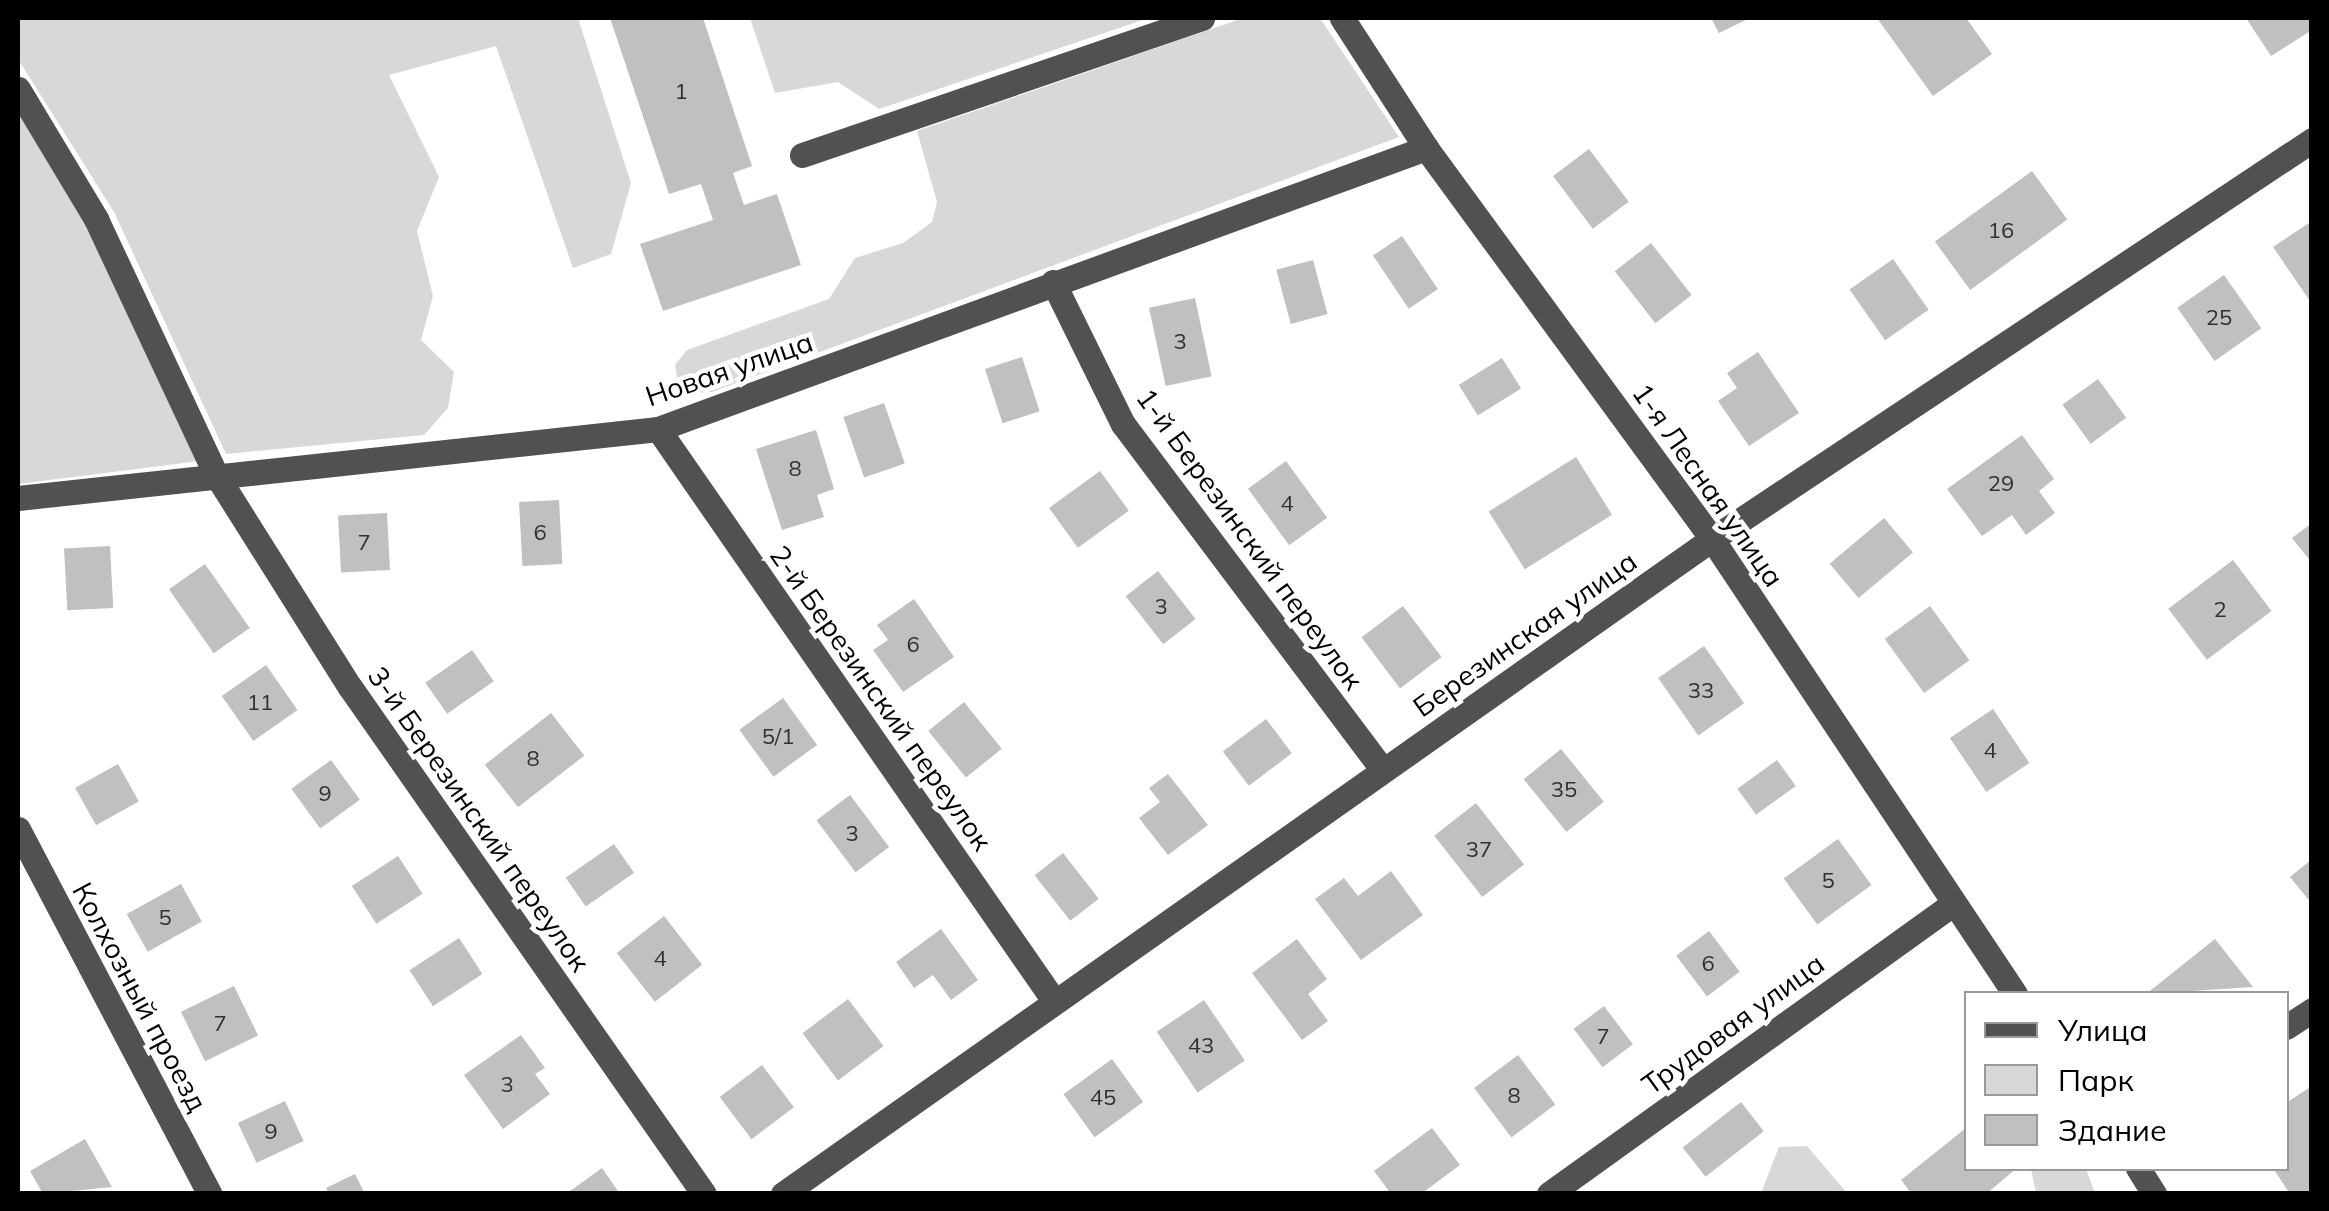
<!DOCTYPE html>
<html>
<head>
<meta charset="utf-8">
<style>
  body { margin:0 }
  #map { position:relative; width:2329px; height:1211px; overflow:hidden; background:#fff; font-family:Mulish,sans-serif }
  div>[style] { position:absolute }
  .green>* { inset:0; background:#d8d8d8 }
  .building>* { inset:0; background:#c0c0c0; transform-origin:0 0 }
  .minor>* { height:25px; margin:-12.5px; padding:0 12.5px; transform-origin:12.5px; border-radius:12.5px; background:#515151 }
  span { translate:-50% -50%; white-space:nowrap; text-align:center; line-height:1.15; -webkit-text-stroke:9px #fff; paint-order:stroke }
  .number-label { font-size:22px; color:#303030 }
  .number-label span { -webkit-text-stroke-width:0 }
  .street-label { font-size:28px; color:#000 }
  .frame { position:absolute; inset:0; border:20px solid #000; pointer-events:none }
  .legend { position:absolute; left:1964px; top:991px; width:325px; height:180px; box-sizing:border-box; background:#fff; border:2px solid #999; margin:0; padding:12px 18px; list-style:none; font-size:30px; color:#000 }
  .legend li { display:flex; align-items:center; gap:20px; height:50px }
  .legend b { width:50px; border:2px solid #999 }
</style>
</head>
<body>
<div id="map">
  <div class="green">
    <i style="clip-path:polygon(18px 18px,578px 18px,631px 183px,611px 254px,573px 268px,496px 46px,389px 75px,439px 177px,417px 231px,433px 296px,421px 340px,454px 372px,448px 408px,424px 435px,226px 454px,114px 212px,18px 59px)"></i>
    <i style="clip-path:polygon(750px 18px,1149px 18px,879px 109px,838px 82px,775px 93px)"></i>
    <i style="clip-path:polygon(1243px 18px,1320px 18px,1399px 137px,712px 392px,687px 393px,678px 382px,675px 365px,687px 350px,829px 299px,855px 258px,903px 243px,932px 222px,937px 202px,917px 131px)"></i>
    <i style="clip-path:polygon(18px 105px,91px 224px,200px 461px,18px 484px)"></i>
    <i style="clip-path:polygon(1807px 1146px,1847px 1193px,1761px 1193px,1779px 1147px)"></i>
    <i style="clip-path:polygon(2031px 1169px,2086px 1169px,2095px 1193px,2036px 1193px)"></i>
  </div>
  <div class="building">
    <i style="clip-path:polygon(610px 18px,703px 18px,752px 166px,733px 173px,744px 205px,777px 194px,801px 265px,663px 311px,640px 244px,713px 220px,701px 184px,669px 194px)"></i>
    <i style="clip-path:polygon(1711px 18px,1750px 18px,1719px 33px)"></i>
    <i style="clip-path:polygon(1877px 18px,1966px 18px,1992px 54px,1933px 96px)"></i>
    <i style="clip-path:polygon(2246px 18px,2312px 18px,2312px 30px,2271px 56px)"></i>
    <i style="left:1589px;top:149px;width:66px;height:45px;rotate:53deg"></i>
    <i style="left:2032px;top:171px;width:60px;height:120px;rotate:54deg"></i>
    <i style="clip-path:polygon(2309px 223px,2312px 227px,2312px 304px,2273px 247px)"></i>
    <i style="left:1402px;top:236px;width:64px;height:35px;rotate:56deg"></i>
    <i style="left:1651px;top:243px;width:66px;height:46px;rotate:52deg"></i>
    <i style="left:1893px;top:259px;width:62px;height:53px;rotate:55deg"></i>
    <i style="left:1313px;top:260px;width:56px;height:38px;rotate:75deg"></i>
    <i style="left:2224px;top:275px;width:65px;height:57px;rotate:55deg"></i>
    <i style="left:1195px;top:298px;width:80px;height:47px;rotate:78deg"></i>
    <i style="clip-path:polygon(1758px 352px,1799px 413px,1749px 446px,1718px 401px,1737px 388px,1727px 373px)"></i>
    <i style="left:1022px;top:357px;width:57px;height:39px;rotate:72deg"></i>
    <i style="left:1502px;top:358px;width:36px;height:51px;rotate:58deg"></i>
    <i style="left:2098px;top:379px;width:48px;height:44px;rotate:54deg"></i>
    <i style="left:884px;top:403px;width:64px;height:43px;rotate:71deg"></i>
    <i style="clip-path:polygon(816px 430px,834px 489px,817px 495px,824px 517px,782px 530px,756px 449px)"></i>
    <i style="clip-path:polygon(2022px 435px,2054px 479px,2039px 491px,2055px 513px,2026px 535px,2012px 515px,1982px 536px,1947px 489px)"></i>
    <i style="left:1576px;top:457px;width:68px;height:103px;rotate:58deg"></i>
    <i style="left:1286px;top:461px;width:70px;height:47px;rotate:54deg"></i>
    <i style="left:1100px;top:471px;width:49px;height:63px;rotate:54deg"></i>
    <i style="left:559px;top:500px;width:64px;height:40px;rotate:87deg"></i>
    <i style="left:387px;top:513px;width:57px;height:49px;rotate:87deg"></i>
    <i style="left:1884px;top:518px;width:45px;height:71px;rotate:50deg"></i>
    <i style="clip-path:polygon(2312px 523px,2312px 563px,2292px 538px)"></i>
    <i style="left:110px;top:546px;width:62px;height:46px;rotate:87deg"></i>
    <i style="left:2233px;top:560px;width:64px;height:81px;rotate:53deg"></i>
    <i style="left:205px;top:564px;width:78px;height:44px;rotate:55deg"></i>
    <i style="left:1158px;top:571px;width:61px;height:41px;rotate:52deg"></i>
    <i style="clip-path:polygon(914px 599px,954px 657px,903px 692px,873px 650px,888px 640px,877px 625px)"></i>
    <i style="left:1403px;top:606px;width:64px;height:52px;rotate:53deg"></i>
    <i style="left:1930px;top:606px;width:67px;height:56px;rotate:54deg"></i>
    <i style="left:1704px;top:646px;width:70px;height:56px;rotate:55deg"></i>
    <i style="left:472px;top:650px;width:38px;height:57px;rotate:55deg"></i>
    <i style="left:266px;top:665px;width:55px;height:54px;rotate:55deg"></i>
    <i style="left:783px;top:698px;width:58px;height:54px;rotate:54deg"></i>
    <i style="left:964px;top:702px;width:60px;height:46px;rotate:51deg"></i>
    <i style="left:1993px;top:709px;width:65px;height:52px;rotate:56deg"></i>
    <i style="left:551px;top:713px;width:54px;height:84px;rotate:52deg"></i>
    <i style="left:1266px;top:719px;width:43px;height:54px;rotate:53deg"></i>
    <i style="left:1561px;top:749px;width:68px;height:48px;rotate:51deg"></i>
    <i style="left:331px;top:760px;width:49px;height:49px;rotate:54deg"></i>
    <i style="left:1777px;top:760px;width:32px;height:49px;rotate:54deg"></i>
    <i style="left:118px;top:764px;width:43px;height:49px;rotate:61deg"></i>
    <i style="clip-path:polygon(1168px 774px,1208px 825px,1168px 855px,1139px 818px,1160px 802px,1149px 788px)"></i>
    <i style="left:850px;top:795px;width:65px;height:42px;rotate:53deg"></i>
    <i style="left:1476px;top:803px;width:78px;height:53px;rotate:52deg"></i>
    <i style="left:1838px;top:839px;width:57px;height:67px;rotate:54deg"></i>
    <i style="left:614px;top:844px;width:35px;height:59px;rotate:55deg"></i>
    <i style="left:1063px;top:853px;width:58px;height:36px;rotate:52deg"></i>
    <i style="left:398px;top:856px;width:45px;height:55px;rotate:57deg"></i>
    <i style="clip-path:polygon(2312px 859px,2312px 904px,2290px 877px)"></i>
    <i style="clip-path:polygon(1391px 871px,1423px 915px,1361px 960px,1315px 899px,1344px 878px,1358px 896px)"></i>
    <i style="left:181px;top:884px;width:43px;height:62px;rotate:61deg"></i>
    <i style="left:664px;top:916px;width:62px;height:60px;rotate:52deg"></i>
    <i style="clip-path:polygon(941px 929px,978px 980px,951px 1000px,933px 975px,914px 988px,896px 962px)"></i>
    <i style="left:1709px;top:931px;width:51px;height:41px;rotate:53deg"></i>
    <i style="left:459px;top:938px;width:43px;height:59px;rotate:57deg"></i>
    <i style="clip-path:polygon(1297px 939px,1327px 979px,1308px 994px,1328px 1021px,1302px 1040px,1252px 973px)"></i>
    <i style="clip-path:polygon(2215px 939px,2253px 987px,2146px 994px)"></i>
    <i style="left:234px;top:986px;width:55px;height:59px;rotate:64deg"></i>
    <i style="left:848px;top:999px;width:59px;height:57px;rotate:53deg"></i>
    <i style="left:1204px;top:1000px;width:73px;height:57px;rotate:56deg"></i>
    <i style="left:1604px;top:1006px;width:48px;height:38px;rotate:53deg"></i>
    <i style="clip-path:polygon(521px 1035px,545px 1068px,535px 1074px,550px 1094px,503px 1129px,464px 1075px)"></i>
    <i style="left:1518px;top:1055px;width:62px;height:55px;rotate:53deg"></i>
    <i style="left:1112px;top:1059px;width:53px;height:60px;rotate:54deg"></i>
    <i style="left:762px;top:1065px;width:53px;height:53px;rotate:53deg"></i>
    <i style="clip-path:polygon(2312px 1086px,2312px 1194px,2290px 1194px,2273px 1168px,2286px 1168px,2286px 1103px)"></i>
    <i style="left:285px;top:1101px;width:44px;height:52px;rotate:65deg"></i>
    <i style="left:1741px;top:1102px;width:37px;height:74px;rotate:52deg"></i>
    <i style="clip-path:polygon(1432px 1128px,1460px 1165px,1421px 1194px,1391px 1194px,1374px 1171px)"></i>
    <i style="clip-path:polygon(1966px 1128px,1966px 1168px,2017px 1168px,1986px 1194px,1912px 1194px,1901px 1180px)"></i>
    <i style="clip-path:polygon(85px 1139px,112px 1187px,43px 1194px,30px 1171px)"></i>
    <i style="clip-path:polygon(602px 1168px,620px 1194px,566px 1194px)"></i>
    <i style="clip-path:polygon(355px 1174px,365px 1194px,329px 1194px,326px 1188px)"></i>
  </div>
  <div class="minor">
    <i style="left:1342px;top:18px;width:155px;rotate:57.1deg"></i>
    <i style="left:1426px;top:148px;width:484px;rotate:53.8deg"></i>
    <i style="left:1712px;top:539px;width:547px;rotate:56.34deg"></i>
    <i style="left:18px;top:89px;width:152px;rotate:59deg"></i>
    <i style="left:96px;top:219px;width:280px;rotate:64.9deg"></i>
    <i style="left:215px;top:473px;width:253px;rotate:57.8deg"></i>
    <i style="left:350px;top:687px;width:618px;rotate:55.08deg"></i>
    <i style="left:802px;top:155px;width:423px;rotate:-18.9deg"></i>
    <i style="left:1053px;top:282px;width:158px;rotate:63.8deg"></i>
    <i style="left:1123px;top:424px;width:433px;rotate:53.1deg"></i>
    <i style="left:658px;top:429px;width:696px;rotate:55.3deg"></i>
    <i style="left:18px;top:498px;width:644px;rotate:-6.15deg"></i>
    <i style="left:658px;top:429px;width:818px;rotate:-20.1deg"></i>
    <i style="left:18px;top:829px;width:412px;rotate:62.3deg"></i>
    <i style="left:2286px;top:1027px;width:31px;rotate:-33deg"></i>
    <i style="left:2138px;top:1168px;width:31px;rotate:58deg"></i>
    <i style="left:783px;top:1194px;width:1137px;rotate:-35.19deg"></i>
    <i style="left:1712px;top:539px;width:721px;rotate:-33.62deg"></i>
    <i style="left:1549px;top:1194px;width:496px;rotate:-35.7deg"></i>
  </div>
  <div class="number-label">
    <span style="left:681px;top:92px">1</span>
    <span style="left:2001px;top:231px">16</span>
    <span style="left:2219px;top:318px">25</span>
    <span style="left:1180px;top:342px">3</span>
    <span style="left:795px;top:469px">8</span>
    <span style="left:2001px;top:484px">29</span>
    <span style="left:1287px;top:504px">4</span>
    <span style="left:540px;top:533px">6</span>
    <span style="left:364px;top:543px">7</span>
    <span style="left:1161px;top:607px">3</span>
    <span style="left:2220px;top:610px">2</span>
    <span style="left:913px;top:645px">6</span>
    <span style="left:1701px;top:691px">33</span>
    <span style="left:260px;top:703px">11</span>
    <span style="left:778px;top:737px">5/1</span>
    <span style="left:1990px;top:751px">4</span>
    <span style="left:533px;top:759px">8</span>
    <span style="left:1564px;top:790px">35</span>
    <span style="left:325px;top:794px">9</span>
    <span style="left:852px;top:834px">3</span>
    <span style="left:1479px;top:850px">37</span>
    <span style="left:1828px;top:881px">5</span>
    <span style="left:165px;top:918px">5</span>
    <span style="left:660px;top:959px">4</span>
    <span style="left:1708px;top:964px">6</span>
    <span style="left:220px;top:1024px">7</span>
    <span style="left:1603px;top:1037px">7</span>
    <span style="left:1201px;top:1046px">43</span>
    <span style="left:507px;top:1085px">3</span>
    <span style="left:1514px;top:1096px">8</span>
    <span style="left:1103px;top:1098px">45</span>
    <span style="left:271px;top:1132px">9</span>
  </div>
  <div class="street-label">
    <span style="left:729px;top:369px;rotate:-19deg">Новая улица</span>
    <span style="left:1708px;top:485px;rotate:55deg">1-я Лесная улица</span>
    <span style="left:1250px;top:539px;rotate:54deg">1-й Березинский переулок</span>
    <span style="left:1525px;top:634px;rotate:-35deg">Березинская улица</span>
    <span style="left:881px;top:698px;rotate:55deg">2-й Березинский переулок</span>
    <span style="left:479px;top:819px;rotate:55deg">3-й Березинский переулок</span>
    <span style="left:140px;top:997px;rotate:62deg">Колхозный проезд</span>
    <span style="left:1733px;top:1024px;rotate:-36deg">Трудовая улица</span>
  </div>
  <div class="frame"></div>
  <ul class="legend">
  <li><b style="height:12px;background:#515151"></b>Улица</li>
  <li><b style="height:28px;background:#d8d8d8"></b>Парк</li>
  <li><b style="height:28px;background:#c0c0c0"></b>Здание</li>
  </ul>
</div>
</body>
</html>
